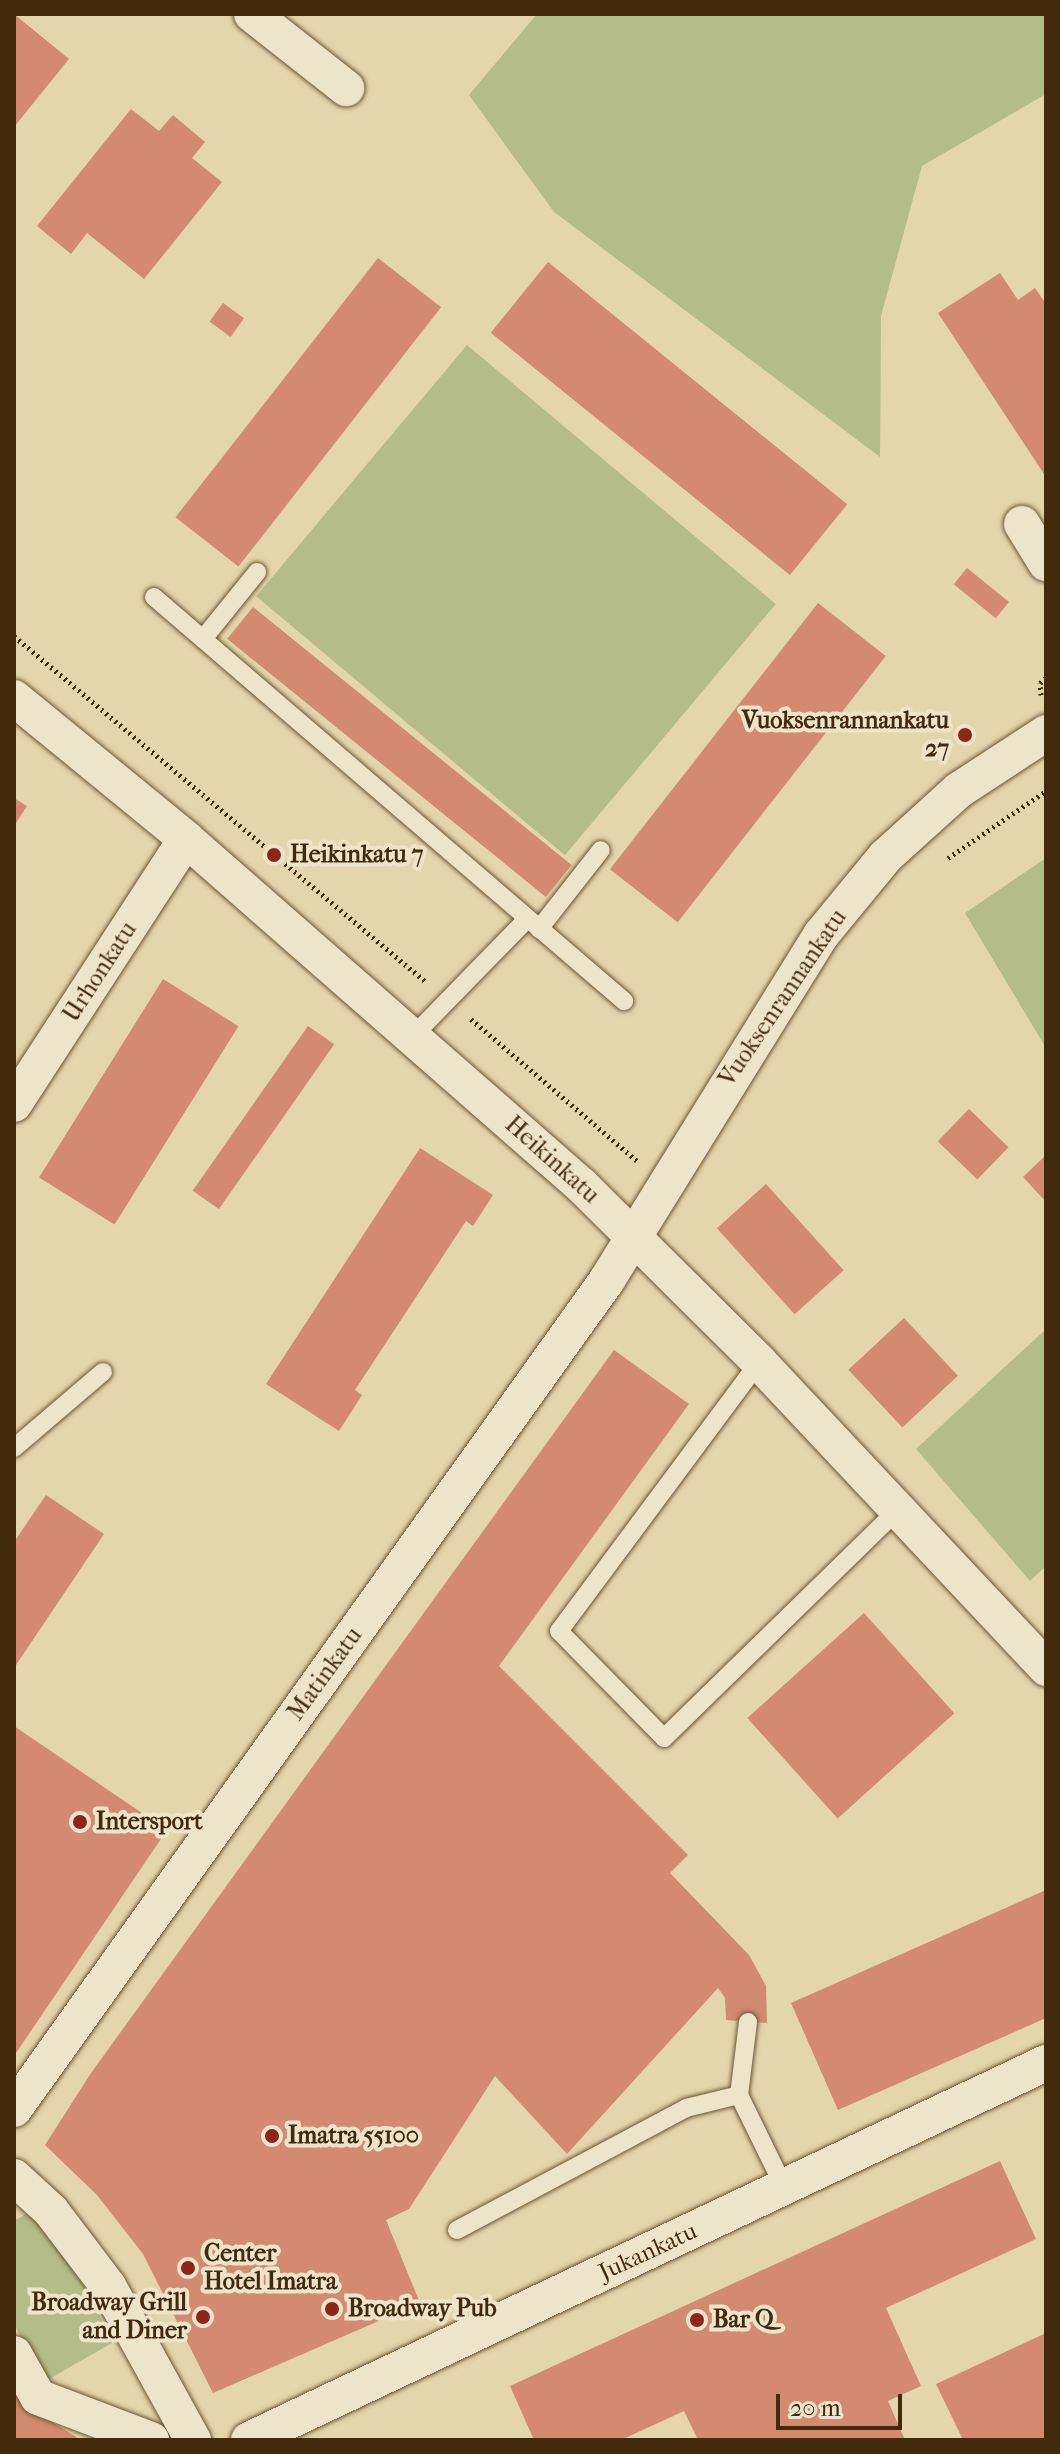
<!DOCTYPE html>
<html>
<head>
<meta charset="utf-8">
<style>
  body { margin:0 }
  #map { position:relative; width:1060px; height:2454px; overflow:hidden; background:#e3d5ac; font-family:"IM FELL French Canon",serif }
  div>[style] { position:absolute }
  .green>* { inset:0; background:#b4bd89; transform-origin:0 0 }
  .building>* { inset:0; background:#d38a71; transform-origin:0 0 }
  .path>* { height:5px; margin-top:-2.5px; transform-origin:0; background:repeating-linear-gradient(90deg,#432a0c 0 2px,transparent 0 6px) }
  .roads { filter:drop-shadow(0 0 2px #6b5534) drop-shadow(0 0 2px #6b5534) }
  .lane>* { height:18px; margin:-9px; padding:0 9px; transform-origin:9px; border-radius:9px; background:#ede4c9 }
  .street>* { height:36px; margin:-18px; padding:0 18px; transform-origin:18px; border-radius:18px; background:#ede4c9 }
  .dots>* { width:22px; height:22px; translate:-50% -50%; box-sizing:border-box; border:4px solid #ede4c9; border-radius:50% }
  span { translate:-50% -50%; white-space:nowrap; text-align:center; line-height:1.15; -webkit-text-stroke:8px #ede4c9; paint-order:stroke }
  .poi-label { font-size:24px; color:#432a0c; font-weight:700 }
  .right { translate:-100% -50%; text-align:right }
  .left { translate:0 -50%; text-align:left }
  .street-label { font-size:24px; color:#432a0c }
  .frame { position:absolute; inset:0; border:16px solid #432a0c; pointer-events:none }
  .scale { position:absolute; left:776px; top:2394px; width:126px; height:36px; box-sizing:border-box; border:4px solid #432a0c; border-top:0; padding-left:10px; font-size:24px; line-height:28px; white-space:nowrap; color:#432a0c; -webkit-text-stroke:6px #ede4c9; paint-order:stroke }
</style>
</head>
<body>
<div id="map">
  <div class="green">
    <i style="clip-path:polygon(537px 14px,1046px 14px,1046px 94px,922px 166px,881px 316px,880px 457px,554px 212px,469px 95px)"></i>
    <i style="left:467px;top:345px;width:403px;height:328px;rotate:40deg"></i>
    <i style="clip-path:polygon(1046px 858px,1046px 1048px,965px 913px)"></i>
    <i style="clip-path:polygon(1046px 1329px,1046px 1566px,1030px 1581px,916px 1449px)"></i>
    <i style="clip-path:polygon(29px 2212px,88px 2290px,112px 2343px,44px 2382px,14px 2324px,14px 2221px)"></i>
  </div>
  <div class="building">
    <i style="clip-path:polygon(14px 14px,69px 59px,14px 127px)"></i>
    <i style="clip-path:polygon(131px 109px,159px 131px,173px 115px,205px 142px,192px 158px,222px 182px,144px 279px,87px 233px,71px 254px,37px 226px)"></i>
    <i style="left:378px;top:258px;width:80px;height:329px;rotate:38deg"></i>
    <i style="left:548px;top:262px;width:385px;height:91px;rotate:39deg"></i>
    <i style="clip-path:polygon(1000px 273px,1018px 300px,1035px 288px,1046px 304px,1046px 477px,938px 313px)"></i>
    <i style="left:223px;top:303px;width:26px;height:23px;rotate:36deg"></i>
    <i style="left:967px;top:568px;width:54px;height:21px;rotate:39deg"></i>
    <i style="left:818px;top:603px;width:86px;height:338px;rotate:38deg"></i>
    <i style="left:253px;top:607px;width:410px;height:41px;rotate:39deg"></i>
    <i style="clip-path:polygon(14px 798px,27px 806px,14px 826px)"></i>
    <i style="left:163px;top:979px;width:89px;height:234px;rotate:32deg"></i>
    <i style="left:308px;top:1026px;width:32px;height:201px;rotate:35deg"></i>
    <i style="left:969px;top:1109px;width:55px;height:45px;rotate:44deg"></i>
    <i style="clip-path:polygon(420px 1148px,493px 1195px,473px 1226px,466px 1221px,355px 1390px,362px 1395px,339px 1431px,266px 1384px)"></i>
    <i style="clip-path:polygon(1046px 1155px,1046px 1202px,1023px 1177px)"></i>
    <i style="left:766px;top:1184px;width:116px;height:66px;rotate:48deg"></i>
    <i style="left:904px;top:1318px;width:79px;height:76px;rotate:47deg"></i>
    <i style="clip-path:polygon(614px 1350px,689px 1404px,499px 1666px,688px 1855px,670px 1873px,749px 1955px,766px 1986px,767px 2023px,726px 2020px,725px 1998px,718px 1988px,567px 2154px,495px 2076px,409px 2209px,386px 2220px,420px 2303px,213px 2393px,143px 2254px,97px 2195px,45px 2145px,91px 2073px)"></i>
    <i style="clip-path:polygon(46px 1495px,104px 1534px,14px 1668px,14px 1542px)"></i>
    <i style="left:864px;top:1613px;width:135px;height:157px;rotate:48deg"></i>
    <i style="clip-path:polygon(14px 1726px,167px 1830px,14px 2056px)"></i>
    <i style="clip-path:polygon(1046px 1890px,1046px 2018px,838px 2110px,791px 2003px)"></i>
    <i style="clip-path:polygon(1000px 2161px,1036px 2239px,886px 2308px,921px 2386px,888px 2401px,905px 2440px,698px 2440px,684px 2411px,621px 2440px,534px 2440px,510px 2386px)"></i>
    <i style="clip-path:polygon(1046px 2333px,1046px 2440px,963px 2440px,936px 2384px)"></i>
    <i style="clip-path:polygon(14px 2384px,23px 2404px,81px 2440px,14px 2440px)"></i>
  </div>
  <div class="path">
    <i style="left:14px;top:636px;width:538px;rotate:40.02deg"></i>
    <i style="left:1041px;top:695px;width:12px;rotate:-95deg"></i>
    <i style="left:1040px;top:683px;width:8px;rotate:-40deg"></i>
    <i style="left:948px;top:858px;width:119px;rotate:-34.4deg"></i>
    <i style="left:471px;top:1019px;width:218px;rotate:40.5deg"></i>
  </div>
  <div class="roads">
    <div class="lane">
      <i style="left:154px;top:597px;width:620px;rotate:40.68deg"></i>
      <i style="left:203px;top:639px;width:86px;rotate:-51.1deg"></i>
      <i style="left:539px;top:929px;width:100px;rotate:-51.9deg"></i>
      <i style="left:412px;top:1037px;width:165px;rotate:-45.7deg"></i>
      <i style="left:759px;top:1362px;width:335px;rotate:126.6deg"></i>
      <i style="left:559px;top:1631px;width:150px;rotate:45.5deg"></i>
      <i style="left:664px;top:1738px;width:327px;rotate:-44.3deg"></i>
      <i style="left:14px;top:1448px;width:117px;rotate:-40.5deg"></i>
      <i style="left:748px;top:2022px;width:74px;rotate:97deg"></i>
      <i style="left:739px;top:2095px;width:102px;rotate:63.9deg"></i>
      <i style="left:457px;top:2230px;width:259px;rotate:-28deg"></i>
      <i style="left:686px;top:2108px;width:55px;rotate:-13.8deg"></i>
    </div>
    <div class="street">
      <i style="left:252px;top:14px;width:120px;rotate:38.2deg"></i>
      <i style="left:1022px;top:524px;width:46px;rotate:58.4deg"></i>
      <i style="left:14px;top:698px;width:222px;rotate:39.3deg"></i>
      <i style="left:186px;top:839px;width:527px;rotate:41.23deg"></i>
      <i style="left:582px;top:1186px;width:250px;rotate:44.8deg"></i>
      <i style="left:759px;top:1362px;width:420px;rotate:46.8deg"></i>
      <i style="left:14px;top:1104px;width:316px;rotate:-57deg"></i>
      <i style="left:14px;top:2109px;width:1019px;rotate:-54.42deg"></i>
      <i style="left:607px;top:1280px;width:406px;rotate:-58.2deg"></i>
      <i style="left:821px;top:935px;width:101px;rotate:-50.6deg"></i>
      <i style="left:885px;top:857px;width:100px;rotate:-42.2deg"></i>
      <i style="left:959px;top:790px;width:104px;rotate:-33.2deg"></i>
      <i style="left:14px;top:2177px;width:50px;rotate:42.6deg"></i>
      <i style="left:51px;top:2211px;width:94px;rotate:52.8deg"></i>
      <i style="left:108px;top:2286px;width:176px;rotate:61.1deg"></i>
      <i style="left:14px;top:2354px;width:49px;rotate:60.8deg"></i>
      <i style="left:38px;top:2397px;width:121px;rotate:20.8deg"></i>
      <i style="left:249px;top:2440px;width:882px;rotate:-25.32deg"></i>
    </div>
  </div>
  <div class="dots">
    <i style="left:965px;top:735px;background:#8f2418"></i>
    <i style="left:274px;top:855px;background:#8f2418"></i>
    <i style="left:80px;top:1822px;background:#8f2418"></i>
    <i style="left:272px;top:2136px;background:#8f2418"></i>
    <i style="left:188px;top:2268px;background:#8f2418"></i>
    <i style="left:332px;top:2309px;background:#8f2418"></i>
    <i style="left:203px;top:2317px;background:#8f2418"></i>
    <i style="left:697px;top:2320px;background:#8f2418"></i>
  </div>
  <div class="poi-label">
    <span class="right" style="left:949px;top:735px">Vuoksenrannankatu<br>27</span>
    <span class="left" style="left:290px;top:855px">Heikinkatu 7</span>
    <span class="left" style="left:96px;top:1822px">Intersport</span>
    <span class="left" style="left:288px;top:2136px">Imatra 55100</span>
    <span class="left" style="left:204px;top:2268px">Center<br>Hotel Imatra</span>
    <span class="right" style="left:187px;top:2317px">Broadway Grill<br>and Diner</span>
    <span class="left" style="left:348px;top:2309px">Broadway Pub</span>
    <span class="left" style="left:713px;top:2320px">Bar Q</span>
  </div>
  <div class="street-label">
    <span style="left:100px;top:972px;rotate:-57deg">Urhonkatu</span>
    <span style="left:783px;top:998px;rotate:-56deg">Vuoksenrannankatu</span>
    <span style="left:552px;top:1160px;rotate:42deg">Heikinkatu</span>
    <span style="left:325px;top:1674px;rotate:-54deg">Matinkatu</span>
    <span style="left:648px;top:2252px;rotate:-25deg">Jukankatu</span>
  </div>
  <div class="frame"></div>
  <div class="scale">20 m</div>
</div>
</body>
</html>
